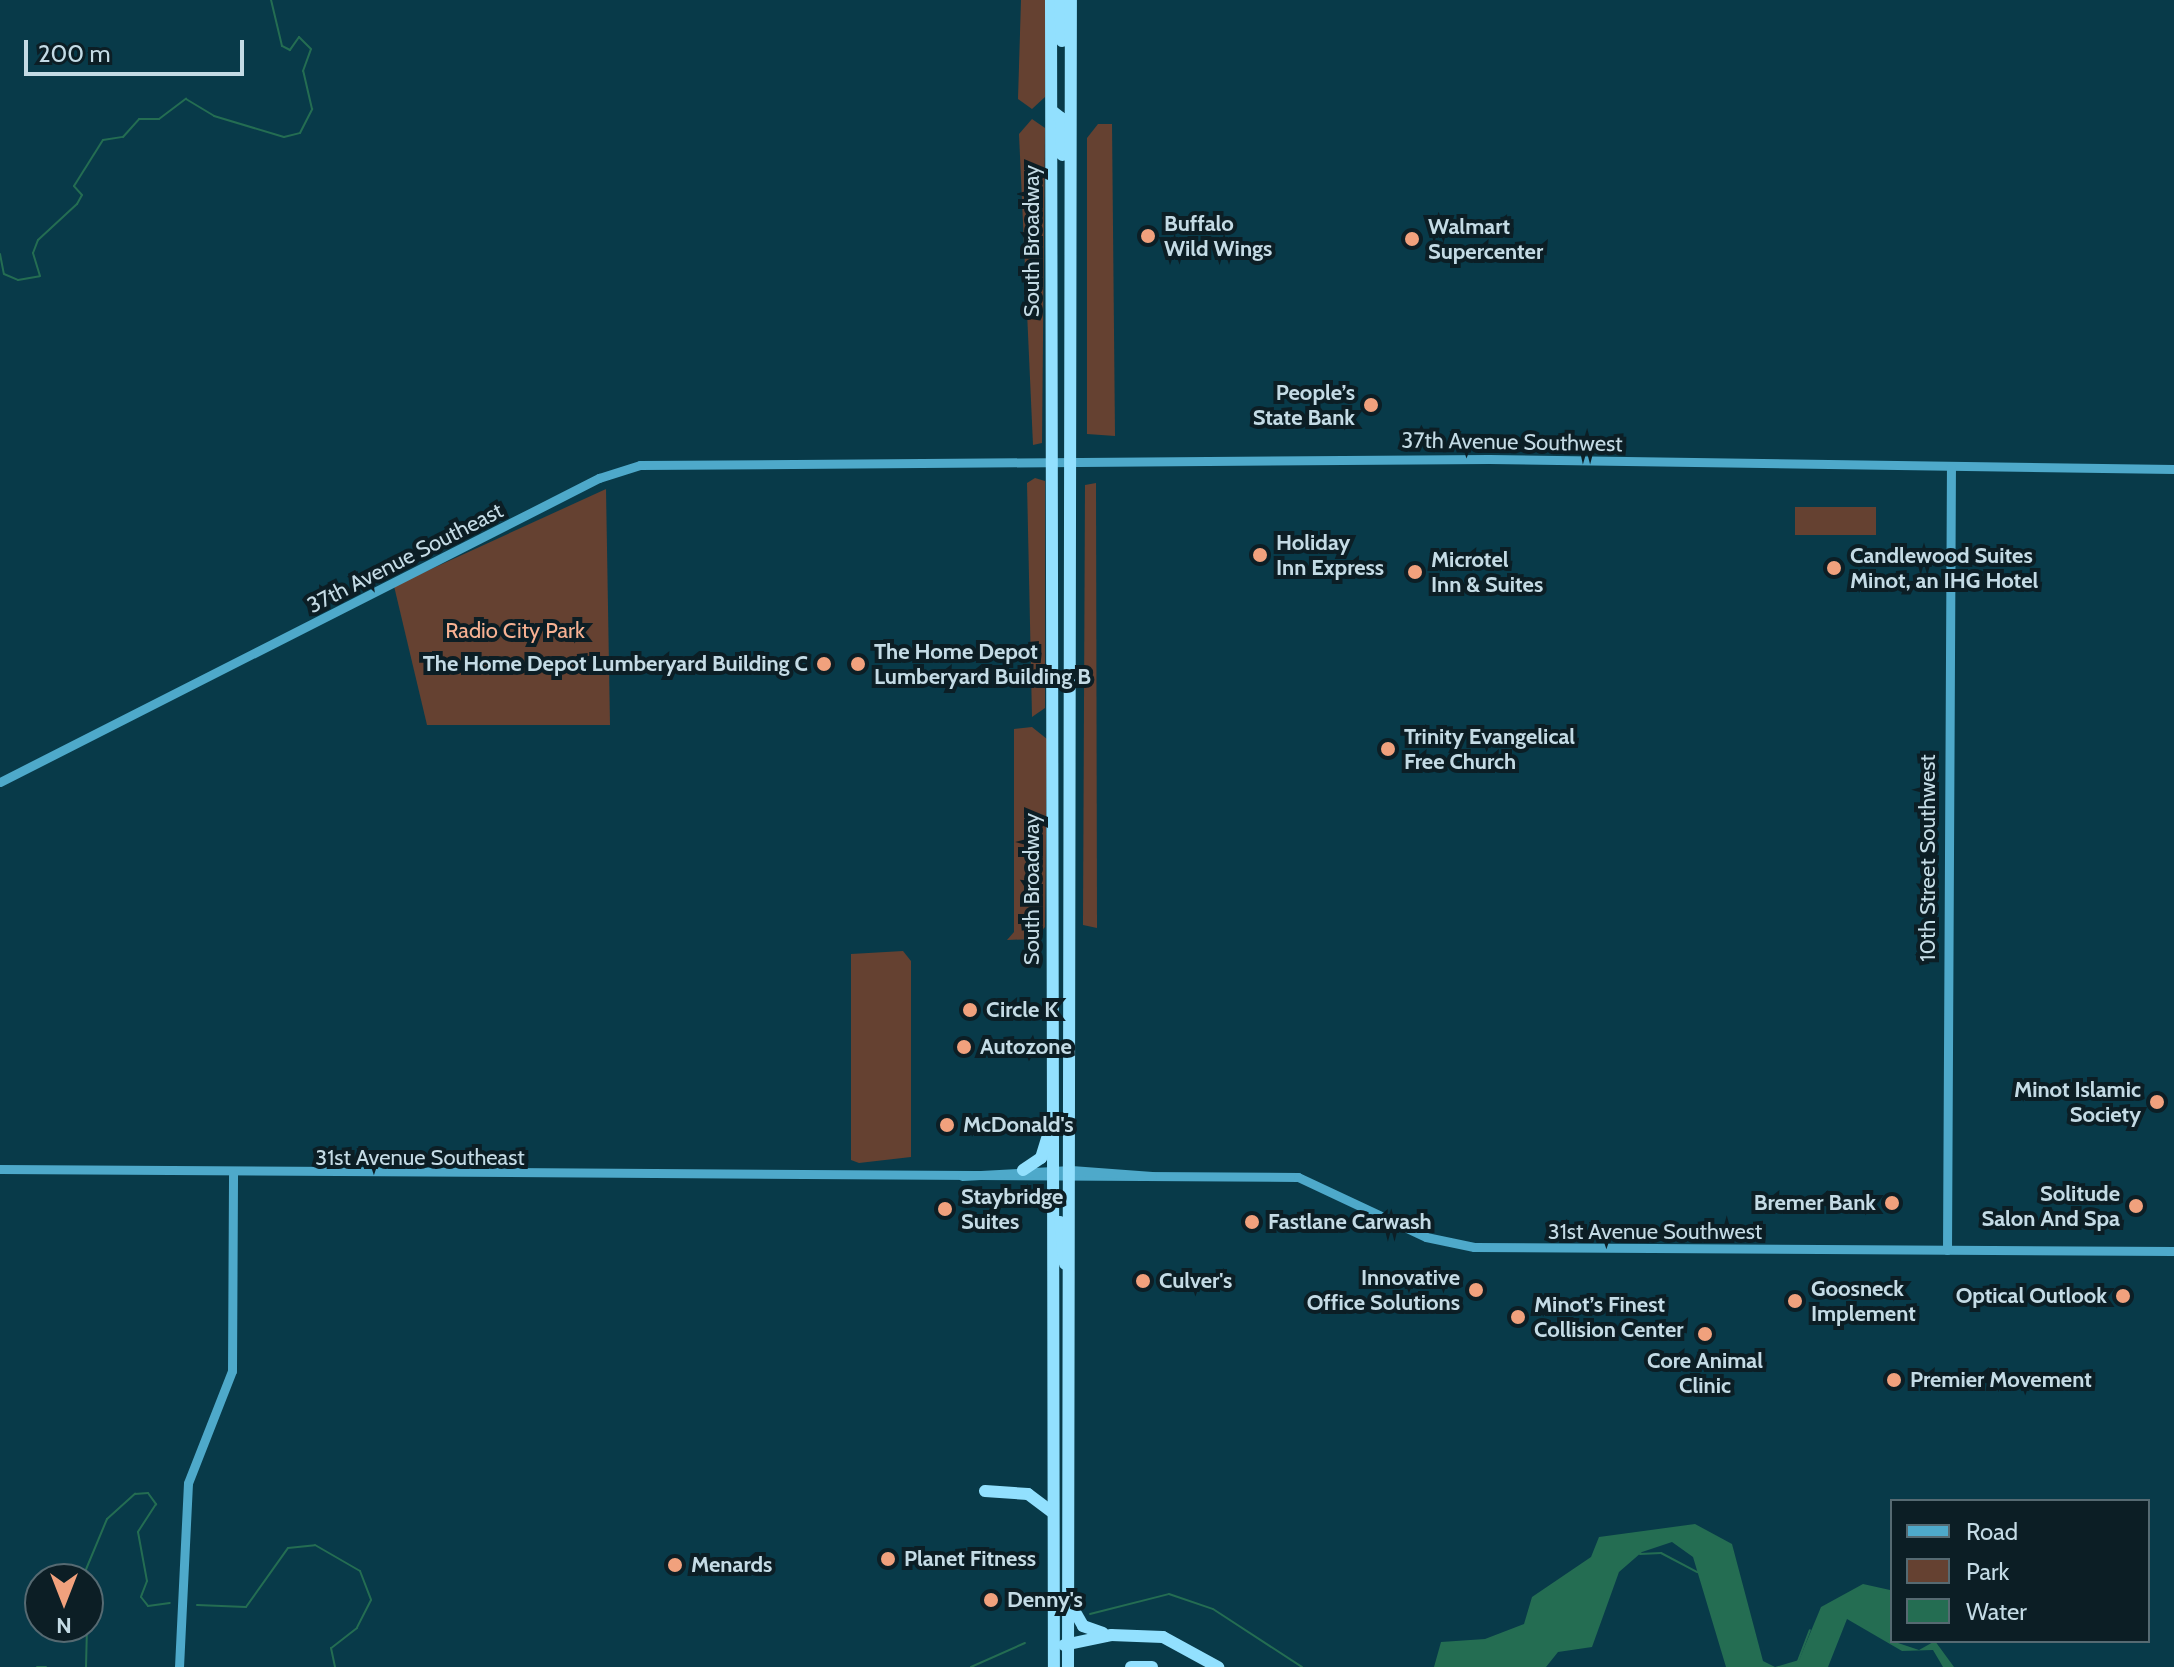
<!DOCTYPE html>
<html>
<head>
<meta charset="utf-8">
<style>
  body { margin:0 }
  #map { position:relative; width:2174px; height:1667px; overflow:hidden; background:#083a49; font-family:Cabin,sans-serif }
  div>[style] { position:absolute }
  .green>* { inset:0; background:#654131; transform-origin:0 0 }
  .water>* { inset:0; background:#246d52 }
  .stream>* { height:2px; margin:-1px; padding:0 1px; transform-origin:1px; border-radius:1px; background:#246d52 }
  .secondary>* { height:9px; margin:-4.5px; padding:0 4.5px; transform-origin:4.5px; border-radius:4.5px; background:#4ea9ca }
  .highway>* { height:12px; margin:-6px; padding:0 6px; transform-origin:6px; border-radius:6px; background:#92e0fe }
  .dots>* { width:22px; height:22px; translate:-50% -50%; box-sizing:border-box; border:4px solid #0c1e25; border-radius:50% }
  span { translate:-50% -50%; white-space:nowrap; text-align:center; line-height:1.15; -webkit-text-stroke:8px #0c1e25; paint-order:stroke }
  .poi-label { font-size:22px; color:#c4dbe5; font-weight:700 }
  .left { translate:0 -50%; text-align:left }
  .right { translate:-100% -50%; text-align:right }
  .street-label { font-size:22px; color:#c4dbe5 }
  .park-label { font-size:22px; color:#f8b293 }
  .legend { position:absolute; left:1890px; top:1499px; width:260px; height:144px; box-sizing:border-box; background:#0c1e25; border:2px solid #566a72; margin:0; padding:10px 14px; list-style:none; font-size:24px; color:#c4dbe5 }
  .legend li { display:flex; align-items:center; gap:16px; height:40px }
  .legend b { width:40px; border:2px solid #566a72 }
  .north { position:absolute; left:24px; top:1563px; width:80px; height:80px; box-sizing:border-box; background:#0c1e25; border:2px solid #566a72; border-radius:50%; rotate:180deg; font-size:22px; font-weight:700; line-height:32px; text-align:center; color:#c4dbe5 }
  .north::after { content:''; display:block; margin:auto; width:28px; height:36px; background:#f1a17d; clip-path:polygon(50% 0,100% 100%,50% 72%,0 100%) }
  .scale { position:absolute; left:24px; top:40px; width:220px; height:36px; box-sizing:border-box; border:4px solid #c4dbe5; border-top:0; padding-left:10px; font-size:24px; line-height:28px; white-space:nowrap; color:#c4dbe5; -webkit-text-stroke:6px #0c1e25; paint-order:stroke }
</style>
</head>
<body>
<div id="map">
  <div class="green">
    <i style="clip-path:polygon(1021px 0,1046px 0,1045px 97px,1032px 109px,1018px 99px)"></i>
    <i style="clip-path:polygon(1032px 119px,1045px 128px,1042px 443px,1033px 445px,1019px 134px)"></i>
    <i style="clip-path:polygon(1098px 124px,1112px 124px,1115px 436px,1087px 434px,1087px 138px)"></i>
    <i style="clip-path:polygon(1035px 478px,1045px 481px,1045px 708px,1032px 717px,1027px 483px)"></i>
    <i style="clip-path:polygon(1096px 483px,1097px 928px,1083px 925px,1085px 485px)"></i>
    <i style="clip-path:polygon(606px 489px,610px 725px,427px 725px,394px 586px)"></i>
    <i style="left:1795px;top:507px;width:81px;height:28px"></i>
    <i style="clip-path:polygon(1032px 727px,1047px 739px,1045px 927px,1034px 939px,1007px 940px,1014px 932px,1014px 729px)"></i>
    <i style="clip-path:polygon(903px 951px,911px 961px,911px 1157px,859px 1163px,851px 1160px,851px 954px)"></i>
  </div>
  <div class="water">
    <i style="clip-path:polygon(1695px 1524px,1732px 1544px,1763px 1661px,1775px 1667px,1799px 1660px,1821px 1607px,1863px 1584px,1890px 1590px,1892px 1641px,1919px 1650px,1935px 1641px,1954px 1667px,1943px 1667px,1933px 1650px,1902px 1651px,1847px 1619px,1828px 1667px,1726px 1667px,1693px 1557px,1672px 1542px,1642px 1552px,1619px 1572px,1592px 1647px,1558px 1652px,1546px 1667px,1434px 1667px,1441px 1642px,1485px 1639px,1524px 1624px,1532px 1597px,1591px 1557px,1599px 1537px)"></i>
  </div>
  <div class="stream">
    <i style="left:0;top:254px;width:20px;rotate:79deg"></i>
    <i style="left:4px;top:274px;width:15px;rotate:23deg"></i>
    <i style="left:18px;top:280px;width:22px;rotate:-10deg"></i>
    <i style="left:40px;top:276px;width:24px;rotate:-107deg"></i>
    <i style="left:33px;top:253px;width:14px;rotate:-69deg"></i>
    <i style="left:38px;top:240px;width:53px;rotate:-42.7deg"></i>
    <i style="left:77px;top:204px;width:10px;rotate:-61deg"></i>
    <i style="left:82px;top:195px;width:12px;rotate:-132deg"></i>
    <i style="left:74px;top:186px;width:54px;rotate:-57.8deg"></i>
    <i style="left:103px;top:140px;width:20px;rotate:-9deg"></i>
    <i style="left:123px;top:137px;width:24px;rotate:-48deg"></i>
    <i style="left:139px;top:119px;width:20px"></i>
    <i style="left:159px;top:119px;width:34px;rotate:-37deg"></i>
    <i style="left:186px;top:99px;width:33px;rotate:31deg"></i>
    <i style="left:214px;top:116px;width:73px;rotate:16.7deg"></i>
    <i style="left:284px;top:137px;width:16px;rotate:-14deg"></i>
    <i style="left:300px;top:133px;width:27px;rotate:-63deg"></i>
    <i style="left:312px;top:109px;width:39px;rotate:-103deg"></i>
    <i style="left:303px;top:71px;width:23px;rotate:-70deg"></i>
    <i style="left:311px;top:49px;width:17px;rotate:-135deg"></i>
    <i style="left:299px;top:37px;width:16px;rotate:125deg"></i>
    <i style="left:290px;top:50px;width:9px;rotate:-153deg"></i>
    <i style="left:282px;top:46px;width:47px;rotate:-103.4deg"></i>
    <i style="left:1640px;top:1554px;width:21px;rotate:-3deg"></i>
    <i style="left:1661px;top:1553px;width:41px;rotate:27.8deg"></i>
    <i style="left:82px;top:1579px;width:65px;rotate:-67.4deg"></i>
    <i style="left:107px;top:1519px;width:38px;rotate:-42deg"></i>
    <i style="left:135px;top:1494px;width:13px;rotate:-4deg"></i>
    <i style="left:148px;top:1493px;width:14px;rotate:54deg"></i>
    <i style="left:156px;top:1504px;width:33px;rotate:123deg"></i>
    <i style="left:138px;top:1532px;width:50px;rotate:79.6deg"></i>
    <i style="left:147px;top:1581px;width:17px;rotate:111deg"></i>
    <i style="left:141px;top:1597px;width:11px;rotate:52deg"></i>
    <i style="left:148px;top:1606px;width:22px;rotate:-8deg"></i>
    <i style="left:197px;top:1605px;width:49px;rotate:2.3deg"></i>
    <i style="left:246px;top:1607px;width:72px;rotate:-54.6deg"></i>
    <i style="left:288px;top:1548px;width:27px;rotate:-6deg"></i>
    <i style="left:315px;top:1545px;width:52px;rotate:30deg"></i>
    <i style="left:360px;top:1571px;width:31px;rotate:69deg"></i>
    <i style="left:371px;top:1600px;width:31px;rotate:117deg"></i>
    <i style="left:357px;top:1628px;width:33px;rotate:142deg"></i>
    <i style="left:331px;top:1648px;width:19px;rotate:78deg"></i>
    <i style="left:1090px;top:1614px;width:81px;rotate:-14.2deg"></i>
    <i style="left:1169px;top:1594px;width:46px;rotate:18.8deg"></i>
    <i style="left:1213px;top:1609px;width:106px;rotate:33.1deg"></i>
    <i style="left:1798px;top:1661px;width:33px;rotate:-69deg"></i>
    <i style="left:37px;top:1667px;width:9px"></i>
    <i style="left:86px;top:1667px;width:40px;rotate:-88.6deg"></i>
    <i style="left:971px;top:1667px;width:59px;rotate:-24deg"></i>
  </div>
  <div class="secondary">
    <i style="left:0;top:782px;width:672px;rotate:-26.91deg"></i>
    <i style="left:599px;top:478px;width:43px;rotate:-17.6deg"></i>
    <i style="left:640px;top:465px;width:849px;rotate:-0.4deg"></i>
    <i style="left:1489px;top:459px;width:685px;rotate:0.84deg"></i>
    <i style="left:0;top:1169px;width:1298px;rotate:0.35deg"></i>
    <i style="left:1298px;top:1177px;width:141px;rotate:25.1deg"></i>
    <i style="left:1426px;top:1237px;width:49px;rotate:11.8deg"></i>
    <i style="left:1474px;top:1247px;width:700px;rotate:0.33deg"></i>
    <i style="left:962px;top:1176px;width:109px;rotate:-3.2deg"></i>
    <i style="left:1071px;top:1170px;width:81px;rotate:4.2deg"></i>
    <i style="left:1947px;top:1250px;width:783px;rotate:-89.71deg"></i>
    <i style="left:179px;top:1667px;width:184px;rotate:-87.2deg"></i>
    <i style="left:188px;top:1483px;width:120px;rotate:-68.6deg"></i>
    <i style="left:232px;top:1371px;width:196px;rotate:-89.7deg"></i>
  </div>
  <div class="highway">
    <i style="left:1051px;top:0;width:1667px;rotate:89.9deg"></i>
    <i style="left:1060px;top:0;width:41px;rotate:87.2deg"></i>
    <i style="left:1052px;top:111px;width:11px;rotate:38deg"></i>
    <i style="left:1061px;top:118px;width:37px;rotate:88deg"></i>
    <i style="left:1023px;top:1170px;width:22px;rotate:-34deg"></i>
    <i style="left:1041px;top:1158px;width:21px;rotate:-73deg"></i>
    <i style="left:1060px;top:1222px;width:42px;rotate:83.2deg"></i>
    <i style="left:985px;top:1491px;width:43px;rotate:4deg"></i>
    <i style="left:1028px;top:1494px;width:30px;rotate:37deg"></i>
    <i style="left:1071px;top:1605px;width:24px;rotate:60deg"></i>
    <i style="left:1083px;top:1626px;width:21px;rotate:19deg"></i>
    <i style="left:1064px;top:1645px;width:48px;rotate:-12deg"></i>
    <i style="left:1111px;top:1635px;width:52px;rotate:2.2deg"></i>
    <i style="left:1163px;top:1637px;width:63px;rotate:28.6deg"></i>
    <i style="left:1068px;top:1667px;width:1667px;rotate:-89.9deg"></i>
    <i style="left:1131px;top:1667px;width:21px"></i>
  </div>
  <div class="dots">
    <i style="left:1148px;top:236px;background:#f1a17d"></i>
    <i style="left:1412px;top:239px;background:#f1a17d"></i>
    <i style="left:1371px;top:405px;background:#f1a17d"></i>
    <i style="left:1260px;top:555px;background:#f1a17d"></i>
    <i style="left:1834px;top:568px;background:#f1a17d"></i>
    <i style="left:1415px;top:572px;background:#f1a17d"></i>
    <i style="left:824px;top:664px;background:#f1a17d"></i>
    <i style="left:858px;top:664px;background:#f1a17d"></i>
    <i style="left:1388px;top:749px;background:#f1a17d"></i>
    <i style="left:970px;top:1010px;background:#f1a17d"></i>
    <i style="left:964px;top:1047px;background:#f1a17d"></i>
    <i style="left:2157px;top:1102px;background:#f1a17d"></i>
    <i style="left:947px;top:1125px;background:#f1a17d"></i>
    <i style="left:1892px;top:1203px;background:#f1a17d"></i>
    <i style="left:2136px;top:1206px;background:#f1a17d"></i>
    <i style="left:945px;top:1209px;background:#f1a17d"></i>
    <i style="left:1252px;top:1222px;background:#f1a17d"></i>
    <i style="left:1143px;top:1281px;background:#f1a17d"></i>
    <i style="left:1476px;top:1290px;background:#f1a17d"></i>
    <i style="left:2123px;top:1296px;background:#f1a17d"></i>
    <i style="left:1795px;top:1301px;background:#f1a17d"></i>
    <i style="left:1518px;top:1317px;background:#f1a17d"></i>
    <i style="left:1705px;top:1334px;background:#f1a17d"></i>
    <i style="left:1894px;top:1380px;background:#f1a17d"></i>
    <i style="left:888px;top:1559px;background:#f1a17d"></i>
    <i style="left:675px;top:1565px;background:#f1a17d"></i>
    <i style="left:991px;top:1600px;background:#f1a17d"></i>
  </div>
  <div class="poi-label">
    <span class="left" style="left:1164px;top:236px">Buffalo<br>Wild Wings</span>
    <span class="left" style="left:1428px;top:239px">Walmart<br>Supercenter</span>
    <span class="right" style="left:1355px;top:405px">People’s<br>State Bank</span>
    <span class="left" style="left:1276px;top:555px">Holiday<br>Inn Express</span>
    <span class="left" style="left:1850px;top:568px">Candlewood Suites<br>Minot, an IHG Hotel</span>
    <span class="left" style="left:1431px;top:572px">Microtel<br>Inn &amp; Suites</span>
    <span class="left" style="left:874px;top:664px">The Home Depot<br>Lumberyard Building B</span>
    <span class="right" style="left:808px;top:664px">The Home Depot Lumberyard Building C</span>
    <span class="left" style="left:1404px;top:749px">Trinity Evangelical<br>Free Church</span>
    <span class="left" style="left:986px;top:1010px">Circle K</span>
    <span class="left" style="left:980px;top:1047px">Autozone</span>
    <span class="right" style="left:2141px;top:1102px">Minot Islamic<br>Society</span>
    <span class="left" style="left:963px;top:1125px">McDonald's</span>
    <span class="right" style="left:2120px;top:1206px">Solitude<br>Salon And Spa</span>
    <span class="left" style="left:961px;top:1209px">Staybridge<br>Suites</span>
    <span class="right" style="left:1876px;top:1203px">Bremer Bank</span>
    <span class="left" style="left:1268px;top:1222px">Fastlane Carwash</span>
    <span class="right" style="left:1460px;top:1290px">Innovative<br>Office Solutions</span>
    <span class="left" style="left:1159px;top:1281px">Culver's</span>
    <span class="left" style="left:1811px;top:1301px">Goosneck<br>Implement</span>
    <span class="right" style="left:2107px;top:1296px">Optical Outlook</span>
    <span class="left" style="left:1534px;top:1317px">Minot’s Finest<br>Collision Center</span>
    <span style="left:1705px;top:1373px">Core Animal<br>Clinic</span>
    <span class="left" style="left:1910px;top:1380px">Premier Movement</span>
    <span class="left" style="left:904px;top:1559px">Planet Fitness</span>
    <span class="left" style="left:691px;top:1565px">Menards</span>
    <span class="left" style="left:1007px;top:1600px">Denny's</span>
  </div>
  <div class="street-label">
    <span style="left:1032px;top:241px;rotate:-90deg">South Broadway</span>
    <span style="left:1512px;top:442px;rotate:1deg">37th Avenue Southwest</span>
    <span style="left:405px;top:558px;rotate:-27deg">37th Avenue Southeast</span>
    <span style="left:1928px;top:858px;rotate:-90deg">10th Street Southwest</span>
    <span style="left:1032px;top:889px;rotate:-90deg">South Broadway</span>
    <span style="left:420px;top:1158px">31st Avenue Southeast</span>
    <span style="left:1655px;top:1232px">31st Avenue Southwest</span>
  </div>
  <div class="park-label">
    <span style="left:515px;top:631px">Radio City Park</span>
  </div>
  <ul class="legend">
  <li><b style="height:10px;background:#4ea9ca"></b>Road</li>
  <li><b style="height:22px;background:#654131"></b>Park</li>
  <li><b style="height:22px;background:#246d52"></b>Water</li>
  </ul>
  <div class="north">N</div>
  <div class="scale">200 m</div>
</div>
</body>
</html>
